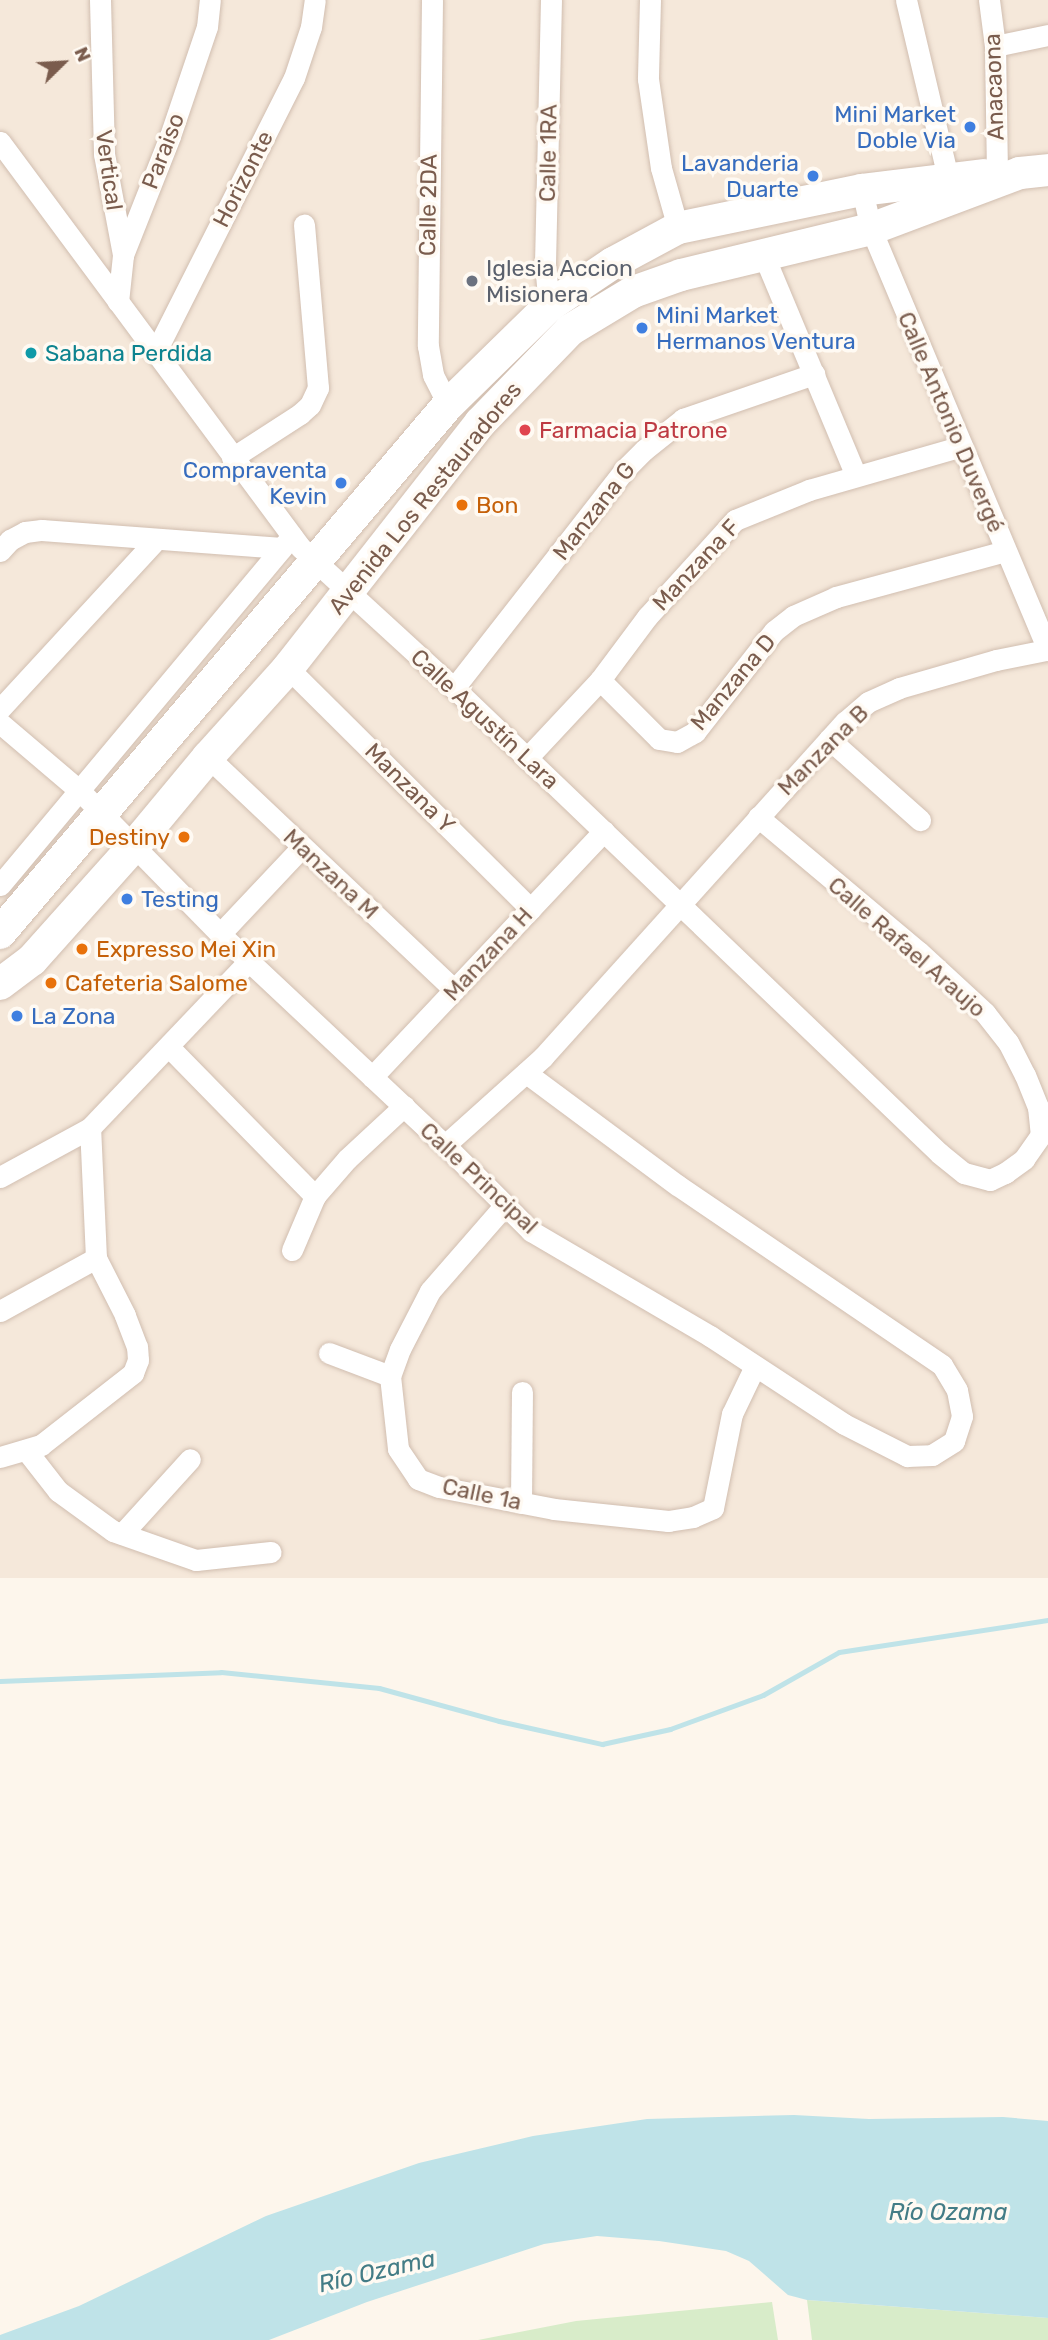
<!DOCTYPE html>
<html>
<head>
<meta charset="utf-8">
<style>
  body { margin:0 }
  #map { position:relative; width:1048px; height:2340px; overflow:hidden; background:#fdf6ec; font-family:Rubik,sans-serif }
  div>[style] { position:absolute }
  .residential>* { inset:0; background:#f5e8da; transform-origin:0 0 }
  .green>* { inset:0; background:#d8ecc9 }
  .water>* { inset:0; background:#bfe3e8 }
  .stream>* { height:5px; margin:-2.5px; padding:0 2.5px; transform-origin:2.5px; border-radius:2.5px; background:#bfe3e8 }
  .roads { filter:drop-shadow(0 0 2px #d1beb0) drop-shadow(0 0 2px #d1beb0) }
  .street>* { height:21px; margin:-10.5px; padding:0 10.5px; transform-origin:10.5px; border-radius:10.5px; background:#fff }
  .secondary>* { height:32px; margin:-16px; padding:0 16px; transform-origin:16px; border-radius:16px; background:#fff }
  .dots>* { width:19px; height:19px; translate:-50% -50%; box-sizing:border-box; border:4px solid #fffaf3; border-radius:50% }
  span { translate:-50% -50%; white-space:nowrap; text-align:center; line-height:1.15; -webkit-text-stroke:7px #fffaf3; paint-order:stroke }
  .street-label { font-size:23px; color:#7a5c4d }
  .shop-label { font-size:23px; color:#366cbe }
  .right { translate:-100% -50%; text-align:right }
  .left { translate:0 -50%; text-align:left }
  .worship-label { font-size:23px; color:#5b616d }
  .culture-label { font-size:23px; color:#0d838f }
  .health-label { font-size:23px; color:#be3a42 }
  .food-label { font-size:23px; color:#c56008 }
  .water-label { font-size:24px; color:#437c86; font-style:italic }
  .north { position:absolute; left:28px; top:28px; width:70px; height:70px; -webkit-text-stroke:5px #fffaf3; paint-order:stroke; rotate:66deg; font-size:19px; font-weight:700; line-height:28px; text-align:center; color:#7a5c4d }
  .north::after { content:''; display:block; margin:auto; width:24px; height:32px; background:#7a5c4d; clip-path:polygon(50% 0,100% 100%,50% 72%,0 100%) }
</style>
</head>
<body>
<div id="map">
  <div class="residential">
    <i style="left:0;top:0;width:1048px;height:1578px"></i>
  </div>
  <div class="green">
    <i style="clip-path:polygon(807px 2300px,1048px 2318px,1048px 2340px,812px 2340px)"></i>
    <i style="clip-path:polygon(772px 2302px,778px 2340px,478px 2340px,576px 2321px)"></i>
  </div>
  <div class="water">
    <i style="clip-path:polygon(794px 2115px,869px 2119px,1003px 2117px,1048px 2121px,1048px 2318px,807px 2300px,788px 2295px,749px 2261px,726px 2251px,659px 2241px,597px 2236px,544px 2244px,367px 2302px,269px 2340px,0 2340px,0 2335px,79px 2306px,266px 2216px,419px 2163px,533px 2136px,647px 2119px)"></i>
  </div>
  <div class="stream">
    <i style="left:0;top:1681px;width:221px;rotate:-2.3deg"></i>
    <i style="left:221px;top:1672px;width:159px;rotate:5.8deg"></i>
    <i style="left:379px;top:1688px;width:124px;rotate:15.4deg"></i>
    <i style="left:499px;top:1721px;width:106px;rotate:12.6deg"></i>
    <i style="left:602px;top:1744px;width:70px;rotate:-12.4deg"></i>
    <i style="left:670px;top:1729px;width:99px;rotate:-20.1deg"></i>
    <i style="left:763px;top:1695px;width:87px;rotate:-29.5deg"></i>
    <i style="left:839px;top:1652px;width:211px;rotate:-8.7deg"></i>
  </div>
  <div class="roads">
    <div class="street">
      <i style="left:100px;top:0;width:154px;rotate:88.5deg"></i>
      <i style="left:104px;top:154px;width:103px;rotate:79.3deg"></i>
      <i style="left:432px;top:0;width:346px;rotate:90.7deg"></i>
      <i style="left:428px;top:346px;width:29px;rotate:80deg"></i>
      <i style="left:433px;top:375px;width:34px;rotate:63deg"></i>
      <i style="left:650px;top:0;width:79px;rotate:91.5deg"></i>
      <i style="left:648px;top:79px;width:90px;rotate:81.7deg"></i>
      <i style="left:661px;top:168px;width:62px;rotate:74.2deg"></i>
      <i style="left:906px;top:0;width:183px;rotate:76.7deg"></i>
      <i style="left:989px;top:0;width:46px;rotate:82.6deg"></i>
      <i style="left:995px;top:46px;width:129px;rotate:89.1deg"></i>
      <i style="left:995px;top:46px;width:54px;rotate:-11.7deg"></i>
      <i style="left:0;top:142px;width:505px;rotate:53.45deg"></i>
      <i style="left:301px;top:548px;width:207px;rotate:42.5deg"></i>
      <i style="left:454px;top:688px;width:672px;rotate:43.79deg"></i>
      <i style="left:939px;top:1153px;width:32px;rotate:39deg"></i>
      <i style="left:964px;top:1173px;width:27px;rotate:15deg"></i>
      <i style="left:990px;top:1180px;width:17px;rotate:-25deg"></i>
      <i style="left:1005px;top:1173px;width:24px;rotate:-36deg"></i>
      <i style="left:1024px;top:1159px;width:29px;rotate:-55deg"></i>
      <i style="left:862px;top:190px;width:40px;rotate:77deg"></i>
      <i style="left:871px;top:229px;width:457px;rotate:67.2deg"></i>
      <i style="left:764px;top:256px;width:238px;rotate:67.3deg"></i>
      <i style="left:118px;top:302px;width:47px;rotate:-83.9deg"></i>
      <i style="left:123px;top:255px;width:128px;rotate:-68.4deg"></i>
      <i style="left:170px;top:136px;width:115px;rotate:-71.3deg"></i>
      <i style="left:207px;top:27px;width:27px;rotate:-84deg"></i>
      <i style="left:549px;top:306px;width:42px;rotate:-95.4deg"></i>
      <i style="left:545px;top:264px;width:264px;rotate:-88.7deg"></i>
      <i style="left:155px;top:353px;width:308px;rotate:-63.2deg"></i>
      <i style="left:294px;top:78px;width:54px;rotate:-71.6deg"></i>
      <i style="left:311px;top:27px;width:27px;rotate:-82deg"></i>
      <i style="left:232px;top:458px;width:81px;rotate:-32.9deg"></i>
      <i style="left:300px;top:414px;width:13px;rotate:-42deg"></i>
      <i style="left:310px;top:405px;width:19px;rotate:-65deg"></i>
      <i style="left:318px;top:388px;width:164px;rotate:-94.9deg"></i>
      <i style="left:0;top:551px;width:15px;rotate:-48deg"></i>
      <i style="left:10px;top:540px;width:17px;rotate:-28deg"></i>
      <i style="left:25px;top:532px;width:17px;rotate:-7deg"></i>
      <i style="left:42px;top:530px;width:240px;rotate:4.3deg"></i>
      <i style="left:288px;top:668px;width:342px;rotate:44.8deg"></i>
      <i style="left:600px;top:680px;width:83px;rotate:45deg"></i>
      <i style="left:659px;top:739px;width:18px;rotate:9deg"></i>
      <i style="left:677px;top:742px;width:21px;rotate:-29deg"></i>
      <i style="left:695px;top:732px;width:128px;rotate:-52deg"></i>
      <i style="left:774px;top:631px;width:24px;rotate:-38deg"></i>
      <i style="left:793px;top:616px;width:47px;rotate:-23.8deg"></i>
      <i style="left:836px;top:597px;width:175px;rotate:-15.2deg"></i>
      <i style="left:454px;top:688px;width:278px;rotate:-52deg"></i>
      <i style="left:625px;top:469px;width:27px;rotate:-45deg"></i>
      <i style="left:644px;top:450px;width:50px;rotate:-38.5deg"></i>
      <i style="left:683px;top:419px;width:139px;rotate:-19deg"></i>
      <i style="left:0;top:709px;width:231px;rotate:-47.3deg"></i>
      <i style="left:0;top:723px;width:105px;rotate:40.4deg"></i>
      <i style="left:80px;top:791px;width:200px;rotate:45.6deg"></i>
      <i style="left:220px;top:934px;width:308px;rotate:43.2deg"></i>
      <i style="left:445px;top:1145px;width:122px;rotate:45deg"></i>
      <i style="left:531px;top:1231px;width:208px;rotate:30.4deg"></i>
      <i style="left:710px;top:1336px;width:160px;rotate:33.3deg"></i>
      <i style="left:844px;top:1424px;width:71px;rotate:26.9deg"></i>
      <i style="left:907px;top:1456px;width:25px;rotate:-2deg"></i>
      <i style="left:932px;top:1455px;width:26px;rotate:-32deg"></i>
      <i style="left:954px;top:1441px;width:26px;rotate:-72deg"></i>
      <i style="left:962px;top:1416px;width:26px;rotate:-101deg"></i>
      <i style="left:957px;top:1390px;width:29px;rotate:-121deg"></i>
      <i style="left:942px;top:1365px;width:320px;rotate:-145.8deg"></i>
      <i style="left:677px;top:1185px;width:188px;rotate:-143.4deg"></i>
      <i style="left:829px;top:739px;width:122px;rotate:41.7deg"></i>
      <i style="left:208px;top:757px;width:339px;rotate:43.4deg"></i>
      <i style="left:527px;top:758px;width:107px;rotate:-46.9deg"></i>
      <i style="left:600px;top:680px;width:79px;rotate:-53.3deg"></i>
      <i style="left:647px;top:617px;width:131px;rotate:-47.8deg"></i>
      <i style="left:735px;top:520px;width:80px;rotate:-22.1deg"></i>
      <i style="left:809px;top:490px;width:159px;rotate:-16deg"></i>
      <i style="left:758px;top:817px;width:210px;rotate:40deg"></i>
      <i style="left:919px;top:952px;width:90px;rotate:42.7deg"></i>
      <i style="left:985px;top:1013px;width:37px;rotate:52deg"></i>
      <i style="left:1008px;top:1042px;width:37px;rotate:63deg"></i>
      <i style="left:1025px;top:1075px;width:35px;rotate:68deg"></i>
      <i style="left:1038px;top:1107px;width:28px;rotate:84deg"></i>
      <i style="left:0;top:885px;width:455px;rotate:-50.1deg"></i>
      <i style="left:220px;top:934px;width:120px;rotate:-46.7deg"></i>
      <i style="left:169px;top:1047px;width:209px;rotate:45.6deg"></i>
      <i style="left:372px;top:1077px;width:338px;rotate:-46.7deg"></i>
      <i style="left:445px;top:1145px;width:132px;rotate:-41.9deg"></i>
      <i style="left:543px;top:1057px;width:451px;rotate:-48deg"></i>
      <i style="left:845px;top:722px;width:30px;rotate:-41deg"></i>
      <i style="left:868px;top:702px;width:34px;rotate:-24deg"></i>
      <i style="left:899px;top:688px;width:101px;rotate:-16.1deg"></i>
      <i style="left:996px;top:660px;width:51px;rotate:-11.3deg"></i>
      <i style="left:0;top:1177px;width:102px;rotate:-28.6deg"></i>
      <i style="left:90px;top:1128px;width:231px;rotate:-46.4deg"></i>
      <i style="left:505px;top:1205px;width:114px;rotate:131.1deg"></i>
      <i style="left:430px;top:1291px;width:65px;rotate:117.3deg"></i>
      <i style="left:400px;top:1349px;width:29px;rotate:110deg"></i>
      <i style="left:390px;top:1376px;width:73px;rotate:83.7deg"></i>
      <i style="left:398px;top:1449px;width:36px;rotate:56deg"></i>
      <i style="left:418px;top:1479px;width:22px;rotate:21deg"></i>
      <i style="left:439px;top:1487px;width:117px;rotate:10.8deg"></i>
      <i style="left:554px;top:1509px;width:115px;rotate:6deg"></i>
      <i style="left:668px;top:1521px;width:25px;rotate:-9deg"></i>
      <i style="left:693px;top:1517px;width:22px;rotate:-24deg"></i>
      <i style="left:713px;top:1508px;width:96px;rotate:-78.6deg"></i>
      <i style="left:732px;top:1414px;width:53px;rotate:-64.4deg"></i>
      <i style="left:292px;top:1250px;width:59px;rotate:-66.9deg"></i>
      <i style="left:315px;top:1196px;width:49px;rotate:-49.1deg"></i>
      <i style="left:347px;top:1159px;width:78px;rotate:-42.9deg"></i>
      <i style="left:0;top:1311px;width:110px;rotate:-28.9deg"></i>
      <i style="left:329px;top:1353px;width:65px;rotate:20.7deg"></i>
      <i style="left:26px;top:1450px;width:52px;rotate:52deg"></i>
      <i style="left:58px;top:1491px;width:68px;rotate:36deg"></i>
      <i style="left:113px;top:1531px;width:88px;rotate:19.3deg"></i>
      <i style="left:196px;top:1560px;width:75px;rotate:-6.1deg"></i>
      <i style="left:0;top:1457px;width:43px;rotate:-16.3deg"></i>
      <i style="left:41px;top:1445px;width:117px;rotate:-38deg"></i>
      <i style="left:133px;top:1373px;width:14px;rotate:-69deg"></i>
      <i style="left:138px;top:1360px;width:13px;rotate:-94deg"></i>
      <i style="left:137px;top:1347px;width:34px;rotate:-111deg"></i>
      <i style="left:125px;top:1315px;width:64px;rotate:-117deg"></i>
      <i style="left:96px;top:1258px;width:130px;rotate:-92.6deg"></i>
      <i style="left:521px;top:1503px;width:111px;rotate:-89.5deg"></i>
      <i style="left:122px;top:1534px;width:101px;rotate:-47.8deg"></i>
    </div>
    <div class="secondary">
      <i style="left:0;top:933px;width:692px;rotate:-49.69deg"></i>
      <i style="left:448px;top:405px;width:141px;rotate:-44.4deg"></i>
      <i style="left:549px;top:306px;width:77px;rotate:-33.9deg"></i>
      <i style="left:613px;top:263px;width:74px;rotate:-28.3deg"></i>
      <i style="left:678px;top:228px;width:188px;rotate:-11.7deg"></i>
      <i style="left:862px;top:190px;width:123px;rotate:-7deg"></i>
      <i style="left:0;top:984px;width:40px;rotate:-37deg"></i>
      <i style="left:32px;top:960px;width:154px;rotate:-48.2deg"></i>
      <i style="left:135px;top:845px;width:114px;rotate:-50.3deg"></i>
      <i style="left:208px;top:757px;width:120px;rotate:-48deg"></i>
      <i style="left:288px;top:668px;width:311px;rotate:-51.9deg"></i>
      <i style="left:480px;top:423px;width:129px;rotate:-45.9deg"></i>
      <i style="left:570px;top:330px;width:74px;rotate:-31.1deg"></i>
      <i style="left:633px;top:292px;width:51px;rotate:-19.5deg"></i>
      <i style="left:681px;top:275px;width:195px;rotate:-13.6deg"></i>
      <i style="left:871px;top:229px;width:159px;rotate:-20.6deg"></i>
      <i style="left:1020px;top:173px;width:28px;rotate:-6deg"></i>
    </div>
  </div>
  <div class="dots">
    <i style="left:970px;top:127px;background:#3f7fe0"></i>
    <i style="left:813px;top:176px;background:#3f7fe0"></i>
    <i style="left:472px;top:281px;background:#6b7280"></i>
    <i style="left:642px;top:328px;background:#3f7fe0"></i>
    <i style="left:31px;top:353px;background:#0f9aa8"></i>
    <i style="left:525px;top:430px;background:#e0444e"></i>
    <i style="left:341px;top:483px;background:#3f7fe0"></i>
    <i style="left:462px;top:505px;background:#e8710a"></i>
    <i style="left:184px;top:837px;background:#e8710a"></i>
    <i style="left:127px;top:899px;background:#3f7fe0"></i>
    <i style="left:82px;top:949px;background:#e8710a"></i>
    <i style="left:51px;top:983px;background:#e8710a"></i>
    <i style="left:17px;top:1016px;background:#3f7fe0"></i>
  </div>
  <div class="street-label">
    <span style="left:994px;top:87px;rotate:-92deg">Anacaona</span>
    <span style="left:163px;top:151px;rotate:-69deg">Paraiso</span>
    <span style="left:548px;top:153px;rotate:-89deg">Calle 1RA</span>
    <span style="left:109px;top:170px;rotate:82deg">Vertical</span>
    <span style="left:243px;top:179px;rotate:-63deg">Horizonte</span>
    <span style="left:428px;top:205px;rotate:-89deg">Calle 2DA</span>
    <span style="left:951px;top:422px;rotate:67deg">Calle Antonio Duvergé</span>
    <span style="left:425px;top:498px;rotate:-51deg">Avenida Los Restauradores</span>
    <span style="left:594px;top:511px;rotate:-52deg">Manzana G</span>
    <span style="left:696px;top:565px;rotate:-47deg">Manzana F</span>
    <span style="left:733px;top:682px;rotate:-50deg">Manzana D</span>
    <span style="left:485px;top:719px;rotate:43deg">Calle Agustín Lara</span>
    <span style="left:823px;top:750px;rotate:-45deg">Manzana B</span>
    <span style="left:410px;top:788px;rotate:45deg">Manzana Y</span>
    <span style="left:331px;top:874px;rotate:43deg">Manzana M</span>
    <span style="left:907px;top:947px;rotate:41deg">Calle Rafael Araujo</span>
    <span style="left:488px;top:954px;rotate:-47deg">Manzana H</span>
    <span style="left:479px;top:1178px;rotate:43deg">Calle Principal</span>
    <span style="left:482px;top:1494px;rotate:12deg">Calle 1a</span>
  </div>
  <div class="shop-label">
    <span class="right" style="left:956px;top:127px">Mini Market<br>Doble Via</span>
    <span class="right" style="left:799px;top:176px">Lavanderia<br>Duarte</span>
    <span class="left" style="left:656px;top:328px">Mini Market<br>Hermanos Ventura</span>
    <span class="right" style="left:327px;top:483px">Compraventa<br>Kevin</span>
    <span class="left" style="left:141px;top:899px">Testing</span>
    <span class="left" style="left:31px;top:1016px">La Zona</span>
  </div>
  <div class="worship-label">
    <span class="left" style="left:486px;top:281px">Iglesia Accion<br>Misionera</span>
  </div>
  <div class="culture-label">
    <span class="left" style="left:45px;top:353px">Sabana Perdida</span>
  </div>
  <div class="health-label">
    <span class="left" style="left:539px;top:430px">Farmacia Patrone</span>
  </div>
  <div class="food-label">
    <span class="left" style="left:476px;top:505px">Bon</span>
    <span class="right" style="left:170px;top:837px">Destiny</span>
    <span class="left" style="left:96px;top:949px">Expresso Mei Xin</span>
    <span class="left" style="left:65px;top:983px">Cafeteria Salome</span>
  </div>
  <div class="water-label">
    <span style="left:948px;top:2213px">Río Ozama</span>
    <span style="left:377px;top:2272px;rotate:-13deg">Río Ozama</span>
  </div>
  <div class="north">N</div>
</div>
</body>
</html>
